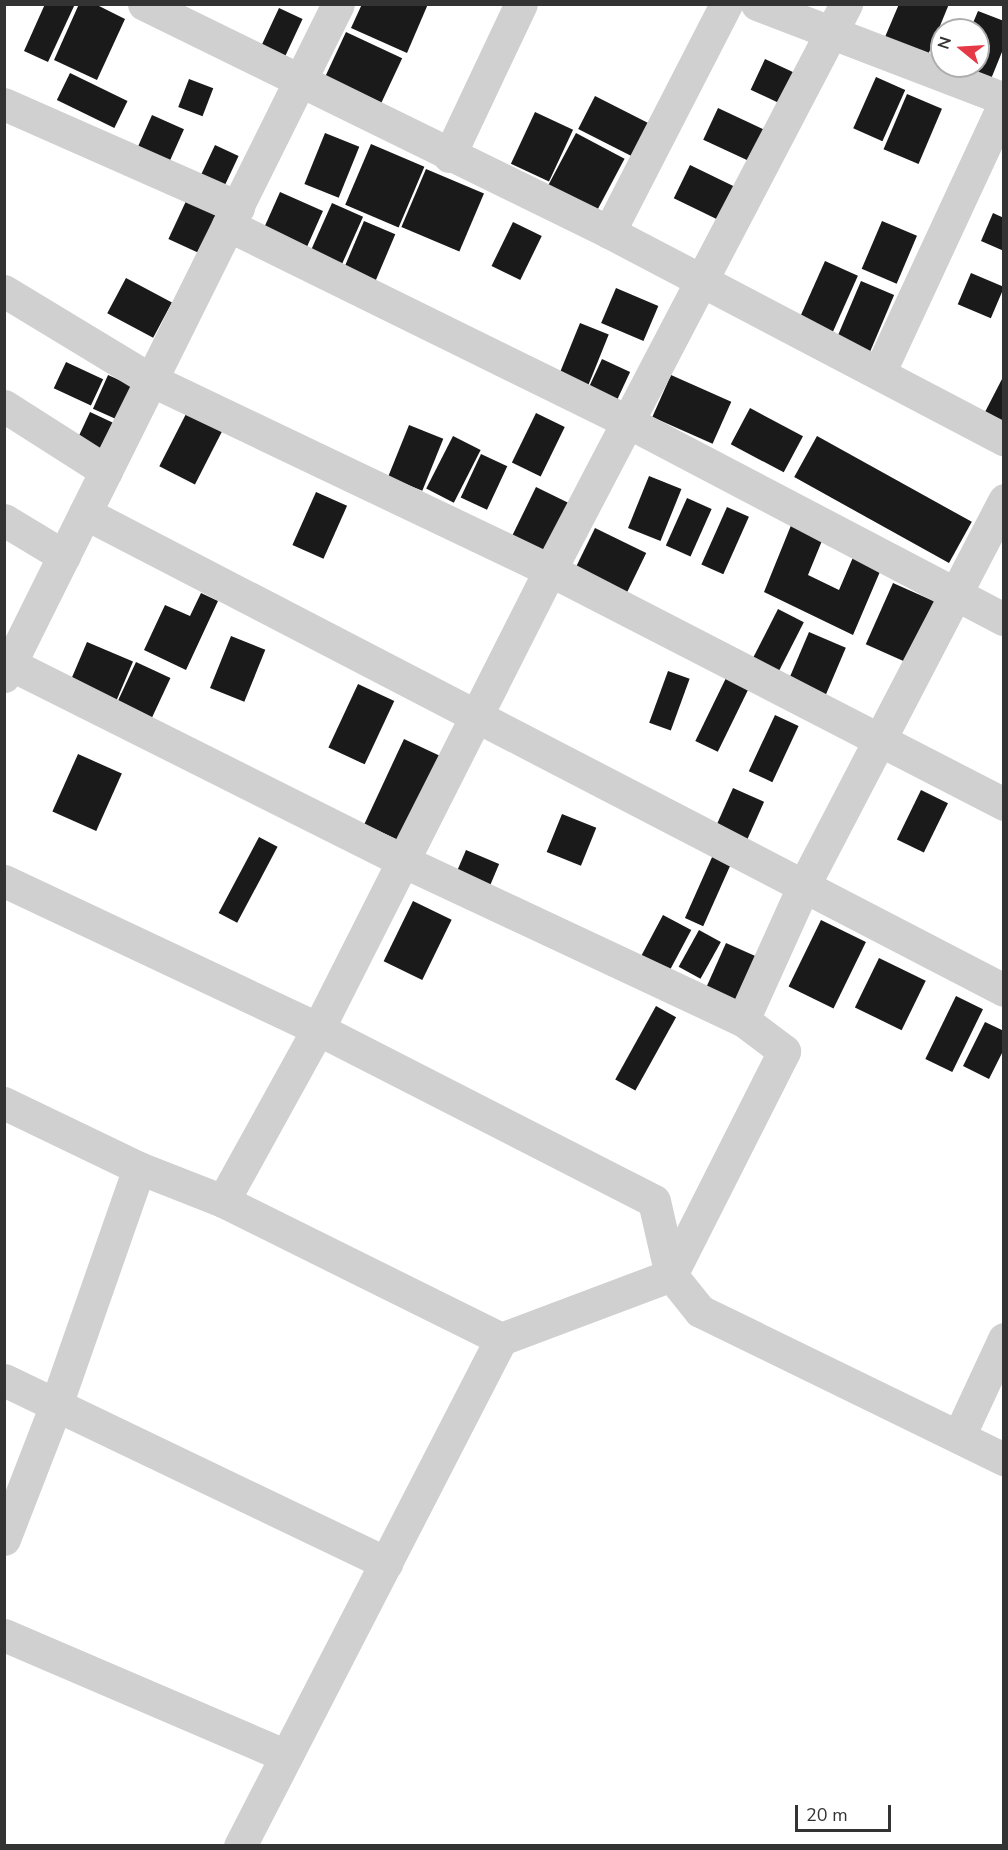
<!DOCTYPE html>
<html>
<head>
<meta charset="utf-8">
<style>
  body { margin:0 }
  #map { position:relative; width:1008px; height:1850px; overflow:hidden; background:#fff; font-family:"Nunito Sans",sans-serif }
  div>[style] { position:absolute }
  .building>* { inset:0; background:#1a1a1a; transform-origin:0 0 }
  .minor>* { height:33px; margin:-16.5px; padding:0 16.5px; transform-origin:16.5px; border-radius:16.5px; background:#d0d0d0 }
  span { translate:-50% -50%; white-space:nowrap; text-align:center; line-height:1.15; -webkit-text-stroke:6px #fff; paint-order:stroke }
  .frame { position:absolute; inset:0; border:6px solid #333; pointer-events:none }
  .north { position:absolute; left:930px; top:18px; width:60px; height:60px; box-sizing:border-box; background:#fff; border:2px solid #adadad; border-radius:50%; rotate:288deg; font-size:16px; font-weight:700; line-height:24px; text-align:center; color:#333 }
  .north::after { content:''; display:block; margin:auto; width:21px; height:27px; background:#e63946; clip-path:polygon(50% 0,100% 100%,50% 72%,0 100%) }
  .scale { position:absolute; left:795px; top:1805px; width:96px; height:27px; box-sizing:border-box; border:3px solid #333; border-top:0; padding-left:8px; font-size:18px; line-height:21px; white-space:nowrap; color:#333; -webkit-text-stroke:4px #fff; paint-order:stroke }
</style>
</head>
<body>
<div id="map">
  <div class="building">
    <i style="clip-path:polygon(45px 4px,75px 4px,48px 62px,24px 51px)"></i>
    <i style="clip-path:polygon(79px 4px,95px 4px,125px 19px,97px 80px,54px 60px)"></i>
    <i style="clip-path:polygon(362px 4px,428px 4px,407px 53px,351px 28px)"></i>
    <i style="clip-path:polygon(899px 4px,949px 4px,928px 55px,885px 37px)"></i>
    <i style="left:279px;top:8px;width:26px;height:42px;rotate:25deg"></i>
    <i style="clip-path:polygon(978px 11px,1004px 21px,1004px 47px,991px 79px,957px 66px,978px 66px,978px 30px,970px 30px)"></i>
    <i style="left:346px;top:32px;width:62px;height:60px;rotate:25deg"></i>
    <i style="left:765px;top:59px;width:33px;height:34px;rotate:25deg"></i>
    <i style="left:70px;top:73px;width:64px;height:30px;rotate:26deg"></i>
    <i style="left:876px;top:77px;width:32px;height:56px;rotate:24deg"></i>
    <i style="left:189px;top:79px;width:26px;height:30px;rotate:21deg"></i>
    <i style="left:907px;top:94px;width:38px;height:60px;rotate:23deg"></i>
    <i style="left:595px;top:96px;width:63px;height:37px;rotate:27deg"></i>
    <i style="left:718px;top:108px;width:50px;height:35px;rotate:25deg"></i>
    <i style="left:535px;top:112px;width:42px;height:57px;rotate:25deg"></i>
    <i style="left:152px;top:115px;width:35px;height:36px;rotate:24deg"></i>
    <i style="left:325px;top:133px;width:37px;height:55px;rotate:22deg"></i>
    <i style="left:576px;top:133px;width:55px;height:62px;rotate:28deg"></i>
    <i style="left:371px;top:144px;width:58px;height:66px;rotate:23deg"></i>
    <i style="left:215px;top:145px;width:26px;height:39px;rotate:25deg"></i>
    <i style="left:690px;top:165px;width:51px;height:37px;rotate:26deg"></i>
    <i style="left:426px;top:169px;width:63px;height:63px;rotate:23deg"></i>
    <i style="left:280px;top:192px;width:47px;height:44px;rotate:24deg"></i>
    <i style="left:187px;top:199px;width:33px;height:44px;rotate:25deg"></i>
    <i style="left:332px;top:203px;width:34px;height:58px;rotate:24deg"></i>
    <i style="clip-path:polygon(993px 213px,1004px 218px,1004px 251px,981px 241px)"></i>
    <i style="left:364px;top:221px;width:34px;height:60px;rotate:23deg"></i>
    <i style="left:882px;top:221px;width:38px;height:52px;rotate:23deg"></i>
    <i style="left:513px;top:222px;width:32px;height:49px;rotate:26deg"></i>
    <i style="left:825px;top:261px;width:36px;height:63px;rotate:24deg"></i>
    <i style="left:971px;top:273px;width:36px;height:34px;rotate:23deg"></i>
    <i style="left:126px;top:278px;width:52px;height:40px;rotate:28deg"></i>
    <i style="left:861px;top:281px;width:36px;height:63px;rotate:23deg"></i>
    <i style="left:616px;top:288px;width:46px;height:38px;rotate:23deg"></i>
    <i style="left:580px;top:323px;width:31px;height:57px;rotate:22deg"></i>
    <i style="left:602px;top:359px;width:31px;height:36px;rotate:25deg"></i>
    <i style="left:66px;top:362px;width:41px;height:29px;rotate:25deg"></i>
    <i style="left:108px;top:375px;width:27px;height:37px;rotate:24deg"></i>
    <i style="left:671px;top:375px;width:66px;height:46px;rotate:24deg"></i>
    <i style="clip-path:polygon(1002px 379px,1004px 380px,1004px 422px,985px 412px)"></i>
    <i style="left:750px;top:408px;width:60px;height:41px;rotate:28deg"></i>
    <i style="left:90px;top:412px;width:26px;height:35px;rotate:25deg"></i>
    <i style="left:187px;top:412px;width:40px;height:61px;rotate:27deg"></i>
    <i style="left:536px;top:413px;width:32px;height:55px;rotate:26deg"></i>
    <i style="left:409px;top:425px;width:37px;height:56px;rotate:22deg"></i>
    <i style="left:453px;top:436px;width:31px;height:59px;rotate:27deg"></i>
    <i style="left:817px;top:436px;width:177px;height:47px;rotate:29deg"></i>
    <i style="left:481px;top:454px;width:29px;height:48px;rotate:25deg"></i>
    <i style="left:649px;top:476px;width:35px;height:56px;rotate:22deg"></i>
    <i style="left:536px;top:487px;width:37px;height:63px;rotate:26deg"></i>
    <i style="left:316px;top:492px;width:34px;height:58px;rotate:24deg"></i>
    <i style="left:687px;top:498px;width:27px;height:52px;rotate:24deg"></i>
    <i style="left:727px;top:507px;width:24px;height:63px;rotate:24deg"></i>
    <i style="clip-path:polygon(794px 518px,826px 531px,808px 575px,839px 590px,854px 555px,882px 567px,853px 635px,764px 592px)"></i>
    <i style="left:595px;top:528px;width:57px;height:47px;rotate:26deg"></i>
    <i style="left:893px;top:583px;width:51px;height:67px;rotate:24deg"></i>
    <i style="clip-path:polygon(201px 593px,218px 601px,186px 670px,144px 650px,165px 605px,190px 616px)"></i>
    <i style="left:778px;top:609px;width:29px;height:61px;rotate:27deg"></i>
    <i style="left:809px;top:632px;width:40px;height:52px;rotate:23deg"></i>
    <i style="left:231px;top:636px;width:37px;height:56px;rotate:22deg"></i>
    <i style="left:87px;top:642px;width:50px;height:47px;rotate:23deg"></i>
    <i style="left:136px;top:662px;width:38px;height:51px;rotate:25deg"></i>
    <i style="left:668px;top:671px;width:23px;height:55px;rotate:20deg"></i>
    <i style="left:726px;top:678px;width:25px;height:70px;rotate:26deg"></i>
    <i style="left:358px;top:684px;width:40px;height:70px;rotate:25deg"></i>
    <i style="left:775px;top:715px;width:26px;height:62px;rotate:25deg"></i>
    <i style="left:404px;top:739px;width:40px;height:94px;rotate:25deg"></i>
    <i style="left:78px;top:754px;width:48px;height:63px;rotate:24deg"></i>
    <i style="left:733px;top:788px;width:34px;height:41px;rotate:24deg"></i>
    <i style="left:921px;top:790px;width:30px;height:55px;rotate:26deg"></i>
    <i style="left:562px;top:814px;width:37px;height:41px;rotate:22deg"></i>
    <i style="left:259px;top:837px;width:21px;height:86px;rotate:28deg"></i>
    <i style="left:466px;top:850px;width:36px;height:24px;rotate:23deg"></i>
    <i style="left:713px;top:855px;width:20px;height:69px;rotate:24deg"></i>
    <i style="left:413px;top:901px;width:43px;height:67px;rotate:26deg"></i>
    <i style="left:663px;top:915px;width:32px;height:53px;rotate:28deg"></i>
    <i style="left:821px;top:920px;width:50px;height:74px;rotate:26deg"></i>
    <i style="left:699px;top:930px;width:25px;height:42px;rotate:29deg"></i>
    <i style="left:726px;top:943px;width:32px;height:50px;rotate:24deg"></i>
    <i style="left:879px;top:958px;width:52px;height:55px;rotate:26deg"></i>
    <i style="left:956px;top:996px;width:30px;height:70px;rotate:26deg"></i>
    <i style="left:656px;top:1006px;width:23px;height:84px;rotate:29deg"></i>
    <i style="clip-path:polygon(985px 1022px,1004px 1031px,1004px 1049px,989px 1079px,963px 1066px)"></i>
  </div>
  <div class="minor">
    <i style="left:144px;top:4px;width:518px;rotate:26.12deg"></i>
    <i style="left:609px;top:232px;width:446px;rotate:27.7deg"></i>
    <i style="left:757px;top:4px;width:265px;rotate:21deg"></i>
    <i style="left:4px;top:104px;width:256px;rotate:23.8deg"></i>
    <i style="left:449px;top:156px;width:168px;rotate:-64.7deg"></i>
    <i style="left:228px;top:225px;width:446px;rotate:26.2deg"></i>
    <i style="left:628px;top:422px;width:424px;rotate:27.7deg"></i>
    <i style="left:609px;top:232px;width:256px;rotate:-62.8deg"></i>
    <i style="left:4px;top:291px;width:172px;rotate:31.2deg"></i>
    <i style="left:151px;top:380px;width:442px;rotate:25.5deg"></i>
    <i style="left:550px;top:570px;width:511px;rotate:27.27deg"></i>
    <i style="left:880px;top:371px;width:294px;rotate:-65.1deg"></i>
    <i style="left:4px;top:406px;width:121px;rotate:32.5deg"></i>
    <i style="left:85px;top:513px;width:1035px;rotate:27.43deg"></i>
    <i style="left:4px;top:520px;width:70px;rotate:31deg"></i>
    <i style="left:10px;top:664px;width:442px;rotate:26.6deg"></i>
    <i style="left:405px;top:862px;width:373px;rotate:25.1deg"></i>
    <i style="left:4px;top:676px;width:750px;rotate:-63.57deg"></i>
    <i style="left:4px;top:881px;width:347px;rotate:25.2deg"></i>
    <i style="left:318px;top:1029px;width:377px;rotate:27.1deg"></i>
    <i style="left:654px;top:1201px;width:76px;rotate:77.1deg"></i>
    <i style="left:671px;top:1275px;width:46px;rotate:51.1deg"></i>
    <i style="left:700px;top:1311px;width:338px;rotate:26deg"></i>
    <i style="left:4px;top:1103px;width:150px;rotate:25.7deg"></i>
    <i style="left:139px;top:1168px;width:90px;rotate:21.4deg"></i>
    <i style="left:223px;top:1201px;width:310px;rotate:26.4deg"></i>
    <i style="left:223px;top:1201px;width:196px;rotate:-61.1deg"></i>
    <i style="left:318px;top:1029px;width:514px;rotate:-63.19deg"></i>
    <i style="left:550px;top:570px;width:639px;rotate:-62.39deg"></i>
    <i style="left:4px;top:1380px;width:424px;rotate:25.6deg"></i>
    <i style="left:959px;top:1436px;width:107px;rotate:-65.1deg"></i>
    <i style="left:4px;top:1539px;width:144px;rotate:-68.8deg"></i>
    <i style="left:56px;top:1405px;width:251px;rotate:-70.7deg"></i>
    <i style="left:4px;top:1635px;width:307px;rotate:23.2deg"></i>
    <i style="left:240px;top:1846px;width:570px;rotate:-62.76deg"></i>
    <i style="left:501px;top:1339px;width:182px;rotate:-20.6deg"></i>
    <i style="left:671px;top:1275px;width:251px;rotate:-63.2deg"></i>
    <i style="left:784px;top:1051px;width:51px;rotate:-142.9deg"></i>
    <i style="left:743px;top:1020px;width:148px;rotate:-65.7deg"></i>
    <i style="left:804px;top:885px;width:434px;rotate:-62.5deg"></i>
  </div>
  <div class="frame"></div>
  <div class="north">N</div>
  <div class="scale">20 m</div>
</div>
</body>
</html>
